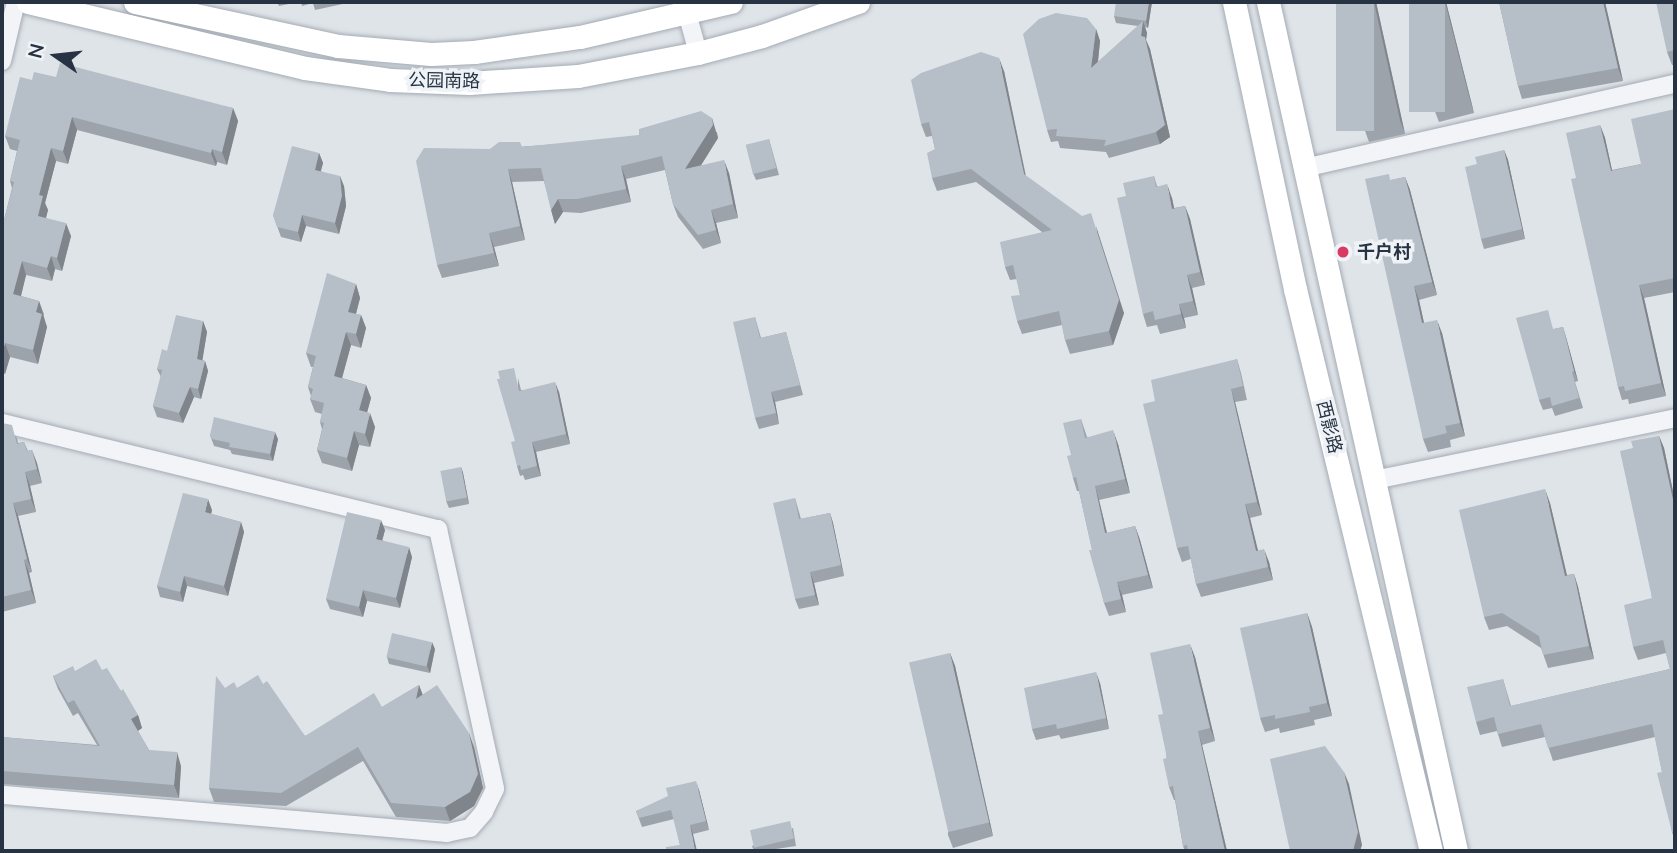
<!DOCTYPE html>
<html>
<head>
<meta charset="utf-8">
<style>
  body { margin:0 }
  #map { position:relative; width:1677px; height:853px; overflow:hidden; background:#dfe4e9; font-family:Mulish,"Noto Sans SC",sans-serif }
  div>[style] { position:absolute }
  .roads { filter:drop-shadow(0 0 2px #a4abb4) drop-shadow(0 0 2px #a4abb4) }
  .minor>* { height:18px; margin:-9px; padding:0 9px; transform-origin:9px; border-radius:9px; background:#f2f4f7 }
  .major>* { height:23px; margin:-11.5px; padding:0 11.5px; transform-origin:11.5px; border-radius:11.5px; background:#fff }
  .wall>* { inset:0; background:#9da3ab }
  .shaded-wall>* { inset:0; background:#7f858b }
  .building>* { inset:0; background:#b6bec7; transform-origin:0 0 }
  .dots>* { width:19px; height:19px; translate:-50% -50%; box-sizing:border-box; border:4px solid #eff3f7; border-radius:50% }
  span { translate:-50% -50%; white-space:nowrap; text-align:center; line-height:1.15; -webkit-text-stroke:7px #eff3f7; paint-order:stroke }
  .street-label { font-size:18px; color:#273342 }
  .poi-label { font-size:18px; color:#273342; font-weight:700 }
  .left { translate:0 -50%; text-align:left }
  .frame { position:absolute; inset:0; border:4px solid #273342; pointer-events:none }
  .north { position:absolute; left:21px; top:21px; width:70px; height:70px; -webkit-text-stroke:5px #eff3f7; paint-order:stroke; rotate:284deg; font-size:19px; font-weight:700; line-height:28px; text-align:center; color:#273342 }
  .north::after { content:''; display:block; margin:auto; width:24px; height:32px; background:#273342; clip-path:polygon(50% 0,100% 100%,50% 72%,0 100%) }
</style>
</head>
<body>
<div id="map">
  <div class="roads">
    <div class="minor">
      <i style="left:684px;top:2px;width:53px;rotate:74.6deg"></i>
      <i style="left:2px;top:61px;width:61px;rotate:-76.7deg"></i>
      <i style="left:1304px;top:168px;width:380px;rotate:-12.8deg"></i>
      <i style="left:2px;top:423px;width:449px;rotate:13.7deg"></i>
      <i style="left:438px;top:529px;width:266px;rotate:77.6deg"></i>
      <i style="left:495px;top:789px;width:25px;rotate:116deg"></i>
      <i style="left:484px;top:812px;width:21px;rotate:131deg"></i>
      <i style="left:470px;top:828px;width:24px;rotate:168deg"></i>
      <i style="left:447px;top:833px;width:447px;rotate:-175.1deg"></i>
      <i style="left:1374px;top:480px;width:307px;rotate:-11.6deg"></i>
    </div>
    <div class="major">
      <i style="left:28px;top:2px;width:285px;rotate:13.4deg"></i>
      <i style="left:305px;top:68px;width:86px;rotate:8deg"></i>
      <i style="left:390px;top:80px;width:79px;rotate:2.2deg"></i>
      <i style="left:469px;top:83px;width:109px;rotate:-3.7deg"></i>
      <i style="left:578px;top:76px;width:122px;rotate:-10.9deg"></i>
      <i style="left:698px;top:53px;width:66px;rotate:-14.9deg"></i>
      <i style="left:762px;top:36px;width:102px;rotate:-19.5deg"></i>
      <i style="left:135px;top:2px;width:208px;rotate:12.2deg"></i>
      <i style="left:338px;top:46px;width:93px;rotate:4.9deg"></i>
      <i style="left:431px;top:54px;width:43px;rotate:-2.7deg"></i>
      <i style="left:474px;top:52px;width:107px;rotate:-8.1deg"></i>
      <i style="left:580px;top:37px;width:155px;rotate:-13.1deg"></i>
      <i style="left:1234px;top:2px;width:293px;rotate:78deg"></i>
      <i style="left:1295px;top:289px;width:578px;rotate:76.4deg"></i>
      <i style="left:1268px;top:2px;width:870px;rotate:77.51deg"></i>
    </div>
  </div>
  <div class="wall">
    <i style="clip-path:polygon(277px 2px,298px 2px,279px 6px)"></i>
    <i style="clip-path:polygon(301px 2px,352px 2px,315px 10px,313px 3px,302px 6px)"></i>
    <i style="clip-path:polygon(1152px 2px,1148px 28px,1145px 27px,1147px 33px,1146px 40px,1150px 49px,1170px 137px,1160px 144px,1109px 158px,1106px 152px,1060px 148px,1058px 141px,1051px 142px,1047px 130px,1096px 29px,1100px 41px,1098px 62px,1138px 26px,1116px 23px,1114px 16px)"></i>
    <i style="clip-path:polygon(1336px 2px,1376px 2px,1405px 134px,1369px 142px,1364px 128px)"></i>
    <i style="clip-path:polygon(1409px 2px,1446px 2px,1474px 113px,1439px 122px,1434px 109px)"></i>
    <i style="clip-path:polygon(1499px 2px,1605px 2px,1623px 81px,1522px 99px,1518px 86px)"></i>
    <i style="clip-path:polygon(1675px 2px,1675px 65px,1672px 65px,1667px 52px)"></i>
    <i style="clip-path:polygon(1004px 71px,1026px 176px,1124px 313px,1113px 345px,1070px 354px,1065px 340px,1062px 325px,1022px 334px,1017px 321px,1020px 295px,1017px 279px,1010px 280px,1005px 267px,1042px 232px,976px 182px,937px 191px,932px 178px,935px 149px,932px 136px,926px 137px,921px 124px)"></i>
    <i style="clip-path:polygon(56px 77px,233px 108px,238px 121px,227px 165px,217px 162px,216px 166px,77px 130px,68px 164px,56px 161px,45px 203px,48px 210px,46px 218px,71px 236px,62px 271px,55px 269px,52px 281px,26px 275px,21px 296px,39px 301px,44px 314px,43px 317px,47px 327px,38px 364px,10px 357px,5px 374px,2px 373px,2px 219px,4px 220px,12px 188px,10px 181px,17px 151px,10px 149px,5px 136px,32px 80px)"></i>
    <i style="clip-path:polygon(1675px 109px,1675px 292px,1644px 298px,1666px 396px,1629px 404px,1628px 399px,1622px 400px,1618px 387px,1576px 178px,1600px 125px,1605px 138px,1612px 170px,1641px 164px)"></i>
    <i style="clip-path:polygon(717px 132px,718px 138px,701px 165px,729px 173px,738px 218px,716px 223px,721px 243px,703px 249px,678px 217px,673px 204px,665px 170px,626px 179px,631px 202px,581px 213px,563px 212px,555px 224px,544px 181px,512px 182px,525px 240px,494px 247px,499px 266px,442px 278px,437px 265px,490px 149px)"></i>
    <i style="clip-path:polygon(769px 139px,779px 175px,756px 180px,753px 173px)"></i>
    <i style="clip-path:polygon(1504px 150px,1508px 160px,1525px 239px,1484px 249px,1481px 239px,1477px 164px)"></i>
    <i style="clip-path:polygon(319px 153px,323px 163px,321px 171px,344px 186px,346px 206px,339px 234px,306px 226px,301px 242px,281px 237px,273px 215px)"></i>
    <i style="clip-path:polygon(1154px 176px,1157px 186px,1172px 198px,1174px 208px,1185px 206px,1190px 219px,1205px 285px,1192px 288px,1198px 315px,1184px 318px,1186px 328px,1160px 334px,1157px 325px,1147px 327px,1143px 314px,1126px 196px)"></i>
    <i style="clip-path:polygon(1405px 177px,1410px 190px,1437px 295px,1419px 300px,1424px 323px,1442px 333px,1465px 436px,1450px 440px,1451px 447px,1428px 452px,1423px 439px,1391px 180px)"></i>
    <i style="clip-path:polygon(356px 284px,360px 298px,356px 314px,361px 315px,366px 328px,361px 348px,351px 345px,342px 378px,366px 385px,371px 398px,367px 412px,375px 427px,370px 447px,359px 445px,352px 471px,322px 463px,317px 450px,322px 429px,320px 422px,322px 414px,315px 412px,310px 399px,311px 396px,308px 387px,313px 367px,311px 367px,306px 353px)"></i>
    <i style="clip-path:polygon(755px 317px,761px 338px,786px 332px,803px 395px,775px 402px,779px 424px,759px 429px,755px 418px)"></i>
    <i style="clip-path:polygon(203px 321px,207px 332px,202px 360px,205px 361px,208px 371px,201px 399px,194px 397px,183px 423px,157px 417px,153px 406px,161px 377px,157px 369px,167px 351px)"></i>
    <i style="clip-path:polygon(1563px 327px,1578px 381px,1575px 382px,1583px 408px,1555px 416px,1552px 408px,1543px 410px,1539px 400px,1554px 329px)"></i>
    <i style="clip-path:polygon(1237px 359px,1241px 373px,1247px 400px,1235px 402px,1262px 515px,1250px 518px,1258px 550px,1269px 562px,1273px 580px,1201px 597px,1196px 584px,1191px 559px,1182px 562px,1177px 548px,1155px 401px)"></i>
    <i style="clip-path:polygon(518px 378px,521px 390px,559px 392px,570px 444px,536px 452px,541px 476px,525px 480px,523px 475px,520px 476px,517px 466px)"></i>
    <i style="clip-path:polygon(1081px 419px,1087px 437px,1118px 444px,1130px 493px,1099px 500px,1107px 533px,1135px 526px,1140px 540px,1153px 588px,1122px 595px,1126px 612px,1109px 616px,1104px 603px,1079px 491px,1077px 491px,1073px 478px,1071px 455px)"></i>
    <i style="clip-path:polygon(2px 423px,17px 438px,18px 443px,24px 442px,28px 451px,32px 450px,42px 483px,30px 486px,36px 512px,18px 516px,32px 572px,29px 573px,36px 603px,2px 612px)"></i>
    <i style="clip-path:polygon(210px 435px,278px 439px,273px 461px,232px 454px,230px 450px,214px 446px)"></i>
    <i style="clip-path:polygon(1659px 436px,1664px 448px,1675px 501px,1675px 842px,1672px 832px,1662px 772px,1655px 737px,1553px 761px,1545px 737px,1502px 747px,1497px 731px,1480px 735px,1476px 722px,1503px 679px,1511px 706px,1670px 669px,1666px 653px,1638px 660px,1633px 647px,1652px 598px,1633px 448px)"></i>
    <i style="clip-path:polygon(461px 467px,463px 473px,469px 504px,449px 508px,446px 501px)"></i>
    <i style="clip-path:polygon(795px 498px,801px 519px,830px 513px,833px 523px,844px 576px,814px 583px,819px 605px,799px 609px,795px 599px)"></i>
    <i style="clip-path:polygon(1550px 503px,1567px 575px,1574px 574px,1578px 587px,1594px 659px,1548px 668px,1541px 648px,1507px 626px,1489px 630px,1484px 617px)"></i>
    <i style="clip-path:polygon(212px 510px,211px 514px,241px 522px,244px 532px,228px 596px,187px 586px,183px 602px,160px 597px,157px 586px)"></i>
    <i style="clip-path:polygon(385px 530px,382px 540px,412px 557px,400px 608px,367px 601px,363px 617px,330px 609px,326px 599px)"></i>
    <i style="clip-path:polygon(1307px 613px,1312px 627px,1332px 716px,1314px 720px,1315px 725px,1280px 733px,1279px 728px,1265px 732px,1260px 718px)"></i>
    <i style="clip-path:polygon(435px 649px,430px 673px,389px 664px,387px 657px)"></i>
    <i style="clip-path:polygon(950px 653px,955px 666px,993px 836px,953px 848px,948px 835px)"></i>
    <i style="clip-path:polygon(1195px 657px,1215px 741px,1202px 745px,1227px 851px,1185px 851px,1183px 846px,1175px 800px,1174px 800px,1169px 787px,1163px 714px)"></i>
    <i style="clip-path:polygon(102px 670px,121px 691px,138px 715px,142px 728px,138px 731px,149px 750px,181px 766px,179px 798px,2px 784px,2px 737px,97px 745px,78px 713px,73px 716px,58px 689px,53px 676px,75px 671px)"></i>
    <i style="clip-path:polygon(1100px 683px,1109px 729px,1061px 739px,1059px 735px,1036px 740px,1032px 729px)"></i>
    <i style="clip-path:polygon(263px 684px,305px 736px,382px 707px,419px 685px,422px 694px,474px 747px,483px 788px,474px 806px,450px 821px,396px 817px,363px 761px,286px 806px,214px 802px,209px 788px,225px 688px,237px 688px)"></i>
    <i style="clip-path:polygon(699px 790px,709px 830px,693px 834px,680px 845px,674px 819px,642px 827px,636px 811px)"></i>
    <i style="clip-path:polygon(793px 828px,796px 846px,763px 851px,754px 851px,752px 846px)"></i>
  </div>
  <div class="shaded-wall">
    <i style="clip-path:polygon(1149px 2px,1152px 2px,1148px 28px,1146px 21px)"></i>
    <i style="clip-path:polygon(1374px 2px,1376px 2px,1405px 134px,1400px 120px)"></i>
    <i style="clip-path:polygon(1445px 2px,1446px 2px,1474px 113px,1470px 100px)"></i>
    <i style="clip-path:polygon(1603px 2px,1605px 2px,1623px 81px,1618px 68px)"></i>
    <i style="clip-path:polygon(1143px 21px,1147px 33px,1146px 40px,1150px 49px,1170px 137px,1160px 144px,1156px 132px,1141px 36px)"></i>
    <i style="clip-path:polygon(1096px 29px,1100px 41px,1096px 80px,1091px 68px)"></i>
    <i style="clip-path:polygon(999px 58px,1004px 71px,1028px 188px,1024px 174px)"></i>
    <i style="clip-path:polygon(233px 108px,238px 121px,227px 165px,222px 152px)"></i>
    <i style="clip-path:polygon(72px 117px,77px 130px,68px 164px,63px 151px)"></i>
    <i style="clip-path:polygon(712px 118px,718px 138px,690px 183px,685px 169px)"></i>
    <i style="clip-path:polygon(1600px 125px,1605px 138px,1615px 184px,1611px 171px)"></i>
    <i style="clip-path:polygon(51px 148px,56px 161px,45px 203px,48px 210px,43px 229px,38px 216px,39px 195px)"></i>
    <i style="clip-path:polygon(212px 149px,217px 162px,216px 166px,211px 153px)"></i>
    <i style="clip-path:polygon(1504px 150px,1508px 160px,1525px 239px,1522px 229px)"></i>
    <i style="clip-path:polygon(319px 153px,323px 163px,318px 180px,315px 170px)"></i>
    <i style="clip-path:polygon(724px 160px,729px 173px,738px 218px,733px 204px)"></i>
    <i style="clip-path:polygon(621px 166px,626px 179px,631px 202px,626px 189px)"></i>
    <i style="clip-path:polygon(508px 169px,512px 182px,525px 240px,520px 226px)"></i>
    <i style="clip-path:polygon(340px 176px,344px 186px,346px 206px,339px 234px,335px 223px)"></i>
    <i style="clip-path:polygon(1405px 177px,1410px 190px,1437px 295px,1432px 282px)"></i>
    <i style="clip-path:polygon(1167px 184px,1172px 198px,1177px 222px,1172px 209px)"></i>
    <i style="clip-path:polygon(558px 199px,563px 212px,555px 224px,551px 210px)"></i>
    <i style="clip-path:polygon(1185px 206px,1190px 219px,1205px 285px,1200px 272px)"></i>
    <i style="clip-path:polygon(711px 210px,716px 223px,721px 243px,716px 230px)"></i>
    <i style="clip-path:polygon(302px 215px,306px 226px,301px 242px,298px 232px)"></i>
    <i style="clip-path:polygon(66px 223px,71px 236px,62px 271px,57px 258px)"></i>
    <i style="clip-path:polygon(1096px 226px,1124px 313px,1113px 345px,1109px 331px)"></i>
    <i style="clip-path:polygon(489px 233px,494px 247px,499px 266px,494px 253px)"></i>
    <i style="clip-path:polygon(51px 256px,55px 269px,52px 281px,47px 268px)"></i>
    <i style="clip-path:polygon(22px 261px,26px 275px,18px 308px,13px 294px)"></i>
    <i style="clip-path:polygon(1187px 275px,1192px 288px,1198px 315px,1193px 301px)"></i>
    <i style="clip-path:polygon(356px 284px,360px 298px,353px 325px,348px 312px)"></i>
    <i style="clip-path:polygon(1639px 285px,1644px 298px,1666px 396px,1661px 383px)"></i>
    <i style="clip-path:polygon(1414px 286px,1419px 300px,1427px 337px,1422px 323px)"></i>
    <i style="clip-path:polygon(39px 301px,47px 327px,38px 364px,33px 350px,36px 312px)"></i>
    <i style="clip-path:polygon(1179px 304px,1184px 318px,1186px 328px,1181px 314px)"></i>
    <i style="clip-path:polygon(361px 315px,366px 328px,361px 348px,356px 334px)"></i>
    <i style="clip-path:polygon(1437px 320px,1442px 333px,1465px 436px,1460px 423px)"></i>
    <i style="clip-path:polygon(203px 321px,207px 332px,201px 369px,197px 359px)"></i>
    <i style="clip-path:polygon(1563px 327px,1566px 337px,1578px 381px,1574px 371px)"></i>
    <i style="clip-path:polygon(346px 332px,351px 345px,339px 389px,334px 376px)"></i>
    <i style="clip-path:polygon(5px 343px,10px 357px,5px 374px,2px 365px,2px 355px)"></i>
    <i style="clip-path:polygon(205px 361px,208px 371px,201px 399px,198px 389px)"></i>
    <i style="clip-path:polygon(555px 382px,559px 392px,570px 444px,566px 434px)"></i>
    <i style="clip-path:polygon(366px 385px,371px 398px,364px 424px,359px 410px)"></i>
    <i style="clip-path:polygon(190px 387px,194px 397px,183px 423px,179px 413px)"></i>
    <i style="clip-path:polygon(1231px 389px,1235px 402px,1262px 515px,1257px 502px)"></i>
    <i style="clip-path:polygon(771px 392px,775px 402px,779px 424px,776px 413px)"></i>
    <i style="clip-path:polygon(370px 413px,375px 427px,370px 447px,365px 434px)"></i>
    <i style="clip-path:polygon(1113px 430px,1118px 444px,1130px 493px,1125px 479px)"></i>
    <i style="clip-path:polygon(354px 431px,359px 445px,352px 471px,347px 458px)"></i>
    <i style="clip-path:polygon(275px 432px,278px 439px,273px 461px,270px 454px)"></i>
    <i style="clip-path:polygon(1659px 436px,1664px 448px,1675px 501px,1675px 509px)"></i>
    <i style="clip-path:polygon(532px 442px,536px 452px,541px 476px,537px 466px)"></i>
    <i style="clip-path:polygon(32px 450px,37px 463px,42px 483px,37px 469px)"></i>
    <i style="clip-path:polygon(461px 467px,463px 473px,469px 504px,467px 497px)"></i>
    <i style="clip-path:polygon(25px 472px,30px 486px,36px 512px,31px 499px)"></i>
    <i style="clip-path:polygon(1095px 486px,1099px 500px,1110px 546px,1105px 533px)"></i>
    <i style="clip-path:polygon(1545px 489px,1550px 503px,1570px 589px,1565px 576px)"></i>
    <i style="clip-path:polygon(208px 499px,212px 510px,209px 523px,205px 512px)"></i>
    <i style="clip-path:polygon(13px 503px,18px 516px,32px 572px,27px 559px)"></i>
    <i style="clip-path:polygon(1245px 504px,1250px 518px,1261px 564px,1256px 551px)"></i>
    <i style="clip-path:polygon(830px 513px,833px 523px,844px 576px,841px 565px)"></i>
    <i style="clip-path:polygon(381px 520px,385px 530px,380px 549px,376px 539px)"></i>
    <i style="clip-path:polygon(241px 522px,244px 532px,228px 596px,224px 586px)"></i>
    <i style="clip-path:polygon(1135px 526px,1140px 540px,1153px 588px,1148px 575px)"></i>
    <i style="clip-path:polygon(409px 547px,412px 557px,400px 608px,396px 598px)"></i>
    <i style="clip-path:polygon(1264px 549px,1269px 562px,1273px 580px,1268px 567px)"></i>
    <i style="clip-path:polygon(24px 560px,29px 573px,36px 603px,31px 590px)"></i>
    <i style="clip-path:polygon(810px 572px,814px 583px,819px 605px,815px 595px)"></i>
    <i style="clip-path:polygon(1574px 574px,1578px 587px,1594px 659px,1589px 646px)"></i>
    <i style="clip-path:polygon(184px 576px,187px 586px,183px 602px,180px 592px)"></i>
    <i style="clip-path:polygon(1117px 582px,1122px 595px,1126px 612px,1121px 599px)"></i>
    <i style="clip-path:polygon(363px 590px,367px 601px,363px 617px,359px 607px)"></i>
    <i style="clip-path:polygon(1307px 613px,1312px 627px,1332px 716px,1327px 703px)"></i>
    <i style="clip-path:polygon(432px 642px,435px 649px,430px 673px,427px 666px)"></i>
    <i style="clip-path:polygon(1190px 644px,1195px 657px,1215px 741px,1210px 728px)"></i>
    <i style="clip-path:polygon(950px 653px,955px 666px,993px 836px,989px 823px)"></i>
    <i style="clip-path:polygon(1096px 672px,1100px 683px,1109px 729px,1106px 718px)"></i>
    <i style="clip-path:polygon(419px 685px,424px 698px,416px 699px)"></i>
    <i style="clip-path:polygon(2px 707px,4px 714px,2px 722px)"></i>
    <i style="clip-path:polygon(138px 715px,142px 728px,136px 732px,131px 719px)"></i>
    <i style="clip-path:polygon(1198px 731px,1202px 745px,1227px 851px,1225px 851px)"></i>
    <i style="clip-path:polygon(469px 733px,474px 747px,483px 788px,474px 806px,450px 821px,445px 807px)"></i>
    <i style="clip-path:polygon(177px 752px,181px 766px,179px 798px,174px 785px)"></i>
    <i style="clip-path:polygon(1344px 772px,1349px 784px,1362px 845px,1360px 851px,1353px 851px)"></i>
    <i style="clip-path:polygon(696px 781px,699px 790px,709px 830px,706px 821px)"></i>
    <i style="clip-path:polygon(690px 825px,693px 834px,697px 851px,695px 851px)"></i>
  </div>
  <div class="building">
    <i style="clip-path:polygon(1116px 2px,1149px 2px,1146px 21px,1114px 16px)"></i>
    <i style="left:1336px;top:2px;width:38px;height:129px"></i>
    <i style="left:1409px;top:2px;width:36px;height:110px"></i>
    <i style="clip-path:polygon(1499px 2px,1603px 2px,1618px 68px,1518px 86px)"></i>
    <i style="clip-path:polygon(1656px 2px,1675px 2px,1675px 50px,1667px 52px)"></i>
    <i style="clip-path:polygon(1056px 13px,1087px 18px,1096px 29px,1091px 68px,1143px 21px,1141px 36px,1145px 37px,1165px 125px,1156px 132px,1104px 146px,1106px 140px,1056px 136px,1057px 129px,1047px 130px,1023px 34px,1039px 19px)"></i>
    <i style="clip-path:polygon(981px 52px,999px 58px,1024px 174px,1082px 216px,1091px 213px,1119px 300px,1109px 331px,1065px 340px,1059px 311px,1017px 321px,1011px 296px,1020px 295px,1013px 265px,1005px 267px,1000px 242px,1052px 230px,971px 169px,932px 178px,927px 153px,935px 149px,929px 122px,921px 124px,911px 80px,921px 73px)"></i>
    <i style="clip-path:polygon(60px 63px,233px 108px,222px 152px,212px 149px,211px 153px,72px 117px,63px 151px,51px 148px,39px 195px,43px 196px,38px 216px,66px 223px,57px 258px,51px 256px,47px 268px,22px 261px,13px 294px,39px 301px,36px 312px,42px 314px,33px 350px,5px 343px,2px 355px,2px 219px,4px 220px,14px 182px,10px 181px,20px 140px,5px 136px,20px 77px,32px 80px,34px 72px,56px 77px)"></i>
    <i style="clip-path:polygon(1675px 109px,1675px 278px,1639px 285px,1661px 383px,1625px 391px,1624px 386px,1618px 387px,1571px 179px,1576px 178px,1566px 133px,1600px 125px,1611px 171px,1641px 164px,1631px 119px)"></i>
    <i style="clip-path:polygon(701px 111px,712px 118px,713px 125px,685px 169px,724px 160px,733px 204px,711px 210px,716px 230px,698px 235px,673px 204px,662px 156px,621px 166px,626px 189px,577px 199px,558px 199px,551px 210px,541px 168px,508px 169px,520px 226px,489px 233px,494px 253px,437px 265px,416px 161px,424px 148px,490px 149px,499px 142px,520px 142px,522px 147px,639px 135px,639px 129px)"></i>
    <i style="left:769px;top:139px;width:30px;height:24px;rotate:76deg"></i>
    <i style="clip-path:polygon(292px 146px,319px 153px,315px 170px,340px 176px,342px 196px,335px 223px,302px 215px,298px 232px,277px 227px,273px 215px)"></i>
    <i style="clip-path:polygon(1504px 150px,1522px 229px,1481px 239px,1465px 167px,1477px 164px,1475px 157px)"></i>
    <i style="clip-path:polygon(1389px 174px,1390px 180px,1405px 177px,1432px 282px,1414px 286px,1422px 323px,1437px 320px,1460px 423px,1445px 426px,1447px 433px,1423px 439px,1365px 179px)"></i>
    <i style="clip-path:polygon(1154px 176px,1156px 187px,1167px 184px,1172px 209px,1185px 206px,1200px 272px,1187px 275px,1193px 301px,1179px 304px,1181px 314px,1155px 320px,1153px 311px,1143px 314px,1117px 198px,1126px 196px,1123px 183px)"></i>
    <i style="clip-path:polygon(327px 273px,356px 284px,348px 312px,361px 315px,356px 334px,346px 332px,334px 376px,366px 385px,359px 410px,370px 413px,365px 434px,354px 431px,347px 458px,317px 450px,324px 423px,320px 422px,324px 403px,310px 399px,313px 389px,308px 387px,316px 356px,306px 353px)"></i>
    <i style="clip-path:polygon(1548px 310px,1553px 329px,1563px 327px,1574px 371px,1572px 372px,1579px 398px,1552px 406px,1550px 397px,1539px 400px,1516px 318px)"></i>
    <i style="clip-path:polygon(176px 315px,203px 321px,197px 359px,205px 361px,198px 389px,190px 387px,179px 413px,153px 406px,162px 370px,157px 369px,162px 349px,167px 351px)"></i>
    <i style="clip-path:polygon(755px 317px,760px 338px,786px 332px,800px 385px,771px 392px,776px 413px,755px 418px,733px 322px)"></i>
    <i style="clip-path:polygon(1237px 359px,1243px 386px,1231px 389px,1257px 502px,1245px 504px,1256px 551px,1264px 549px,1268px 567px,1196px 584px,1188px 546px,1177px 548px,1143px 404px,1155px 401px,1151px 380px)"></i>
    <i style="clip-path:polygon(514px 368px,519px 391px,555px 382px,566px 434px,532px 442px,537px 466px,521px 470px,520px 465px,517px 466px,511px 442px,515px 441px,497px 379px,500px 379px,498px 371px)"></i>
    <i style="clip-path:polygon(214px 417px,275px 432px,270px 454px,229px 447px,230px 443px,212px 439px,210px 435px)"></i>
    <i style="clip-path:polygon(1081px 419px,1085px 438px,1113px 430px,1125px 479px,1095px 486px,1105px 533px,1135px 526px,1148px 575px,1117px 582px,1121px 599px,1104px 603px,1089px 550px,1092px 550px,1076px 477px,1073px 478px,1067px 456px,1071px 455px,1063px 423px)"></i>
    <i style="clip-path:polygon(2px 423px,12px 425px,17px 444px,24px 442px,27px 451px,32px 450px,37px 469px,25px 472px,31px 499px,13px 503px,27px 559px,24px 560px,31px 590px,2px 597px)"></i>
    <i style="clip-path:polygon(1659px 436px,1675px 509px,1675px 831px,1672px 832px,1657px 773px,1662px 772px,1652px 724px,1548px 748px,1541px 724px,1498px 734px,1494px 717px,1476px 722px,1467px 687px,1503px 679px,1510px 706px,1670px 669px,1663px 640px,1633px 647px,1624px 605px,1652px 598px,1620px 451px,1633px 448px,1631px 441px)"></i>
    <i style="left:461px;top:467px;width:31px;height:21px;rotate:79deg"></i>
    <i style="clip-path:polygon(1545px 489px,1565px 576px,1574px 574px,1589px 646px,1543px 655px,1539px 636px,1502px 613px,1484px 617px,1459px 510px)"></i>
    <i style="clip-path:polygon(183px 493px,208px 499px,205px 512px,241px 522px,224px 586px,184px 576px,180px 592px,157px 586px)"></i>
    <i style="clip-path:polygon(795px 498px,799px 519px,830px 513px,841px 565px,810px 572px,815px 595px,795px 599px,773px 503px)"></i>
    <i style="clip-path:polygon(347px 512px,381px 520px,376px 539px,409px 547px,396px 598px,363px 590px,359px 607px,326px 599px)"></i>
    <i style="clip-path:polygon(1307px 613px,1327px 703px,1309px 707px,1310px 712px,1275px 719px,1275px 715px,1260px 718px,1240px 628px)"></i>
    <i style="left:392px;top:633px;width:41px;height:25px;rotate:13deg"></i>
    <i style="clip-path:polygon(1190px 644px,1210px 728px,1198px 731px,1225px 851px,1188px 851px,1187px 845px,1183px 846px,1173px 786px,1169px 787px,1163px 759px,1167px 758px,1158px 715px,1163px 714px,1150px 653px)"></i>
    <i style="left:950px;top:653px;width:174px;height:42px;rotate:77deg"></i>
    <i style="clip-path:polygon(96px 659px,102px 670px,107px 668px,121px 691px,123px 689px,138px 715px,131px 719px,149px 750px,177px 752px,174px 785px,2px 771px,2px 737px,100px 746px,74px 700px,68px 703px,53px 676px,73px 666px,75px 671px)"></i>
    <i style="clip-path:polygon(1096px 672px,1106px 718px,1057px 729px,1056px 724px,1032px 729px,1024px 688px)"></i>
    <i style="clip-path:polygon(258px 675px,263px 684px,267px 681px,305px 736px,374px 693px,382px 707px,419px 685px,416px 699px,437px 685px,469px 733px,478px 774px,470px 792px,445px 807px,391px 803px,358px 747px,281px 793px,209px 788px,216px 676px,225px 688px,234px 682px,237px 688px)"></i>
    <i style="clip-path:polygon(1325px 746px,1344px 772px,1358px 832px,1353px 851px,1290px 851px,1270px 759px)"></i>
    <i style="clip-path:polygon(696px 781px,706px 821px,690px 825px,695px 851px,666px 851px,666px 847px,680px 845px,671px 810px,639px 818px,636px 811px,668px 796px,666px 788px)"></i>
    <i style="left:790px;top:821px;width:18px;height:41px;rotate:77deg"></i>
  </div>
  <div class="dots">
    <i style="left:1343px;top:252px;background:#d83a62"></i>
  </div>
  <div class="street-label">
    <span style="left:444px;top:81px;rotate:1deg">公园南路</span>
    <span style="left:1329px;top:427px;rotate:76deg">西影路</span>
  </div>
  <div class="poi-label">
    <span class="left" style="left:1357px;top:252px">千户村</span>
  </div>
  <div class="frame"></div>
  <div class="north">N</div>
</div>
</body>
</html>
